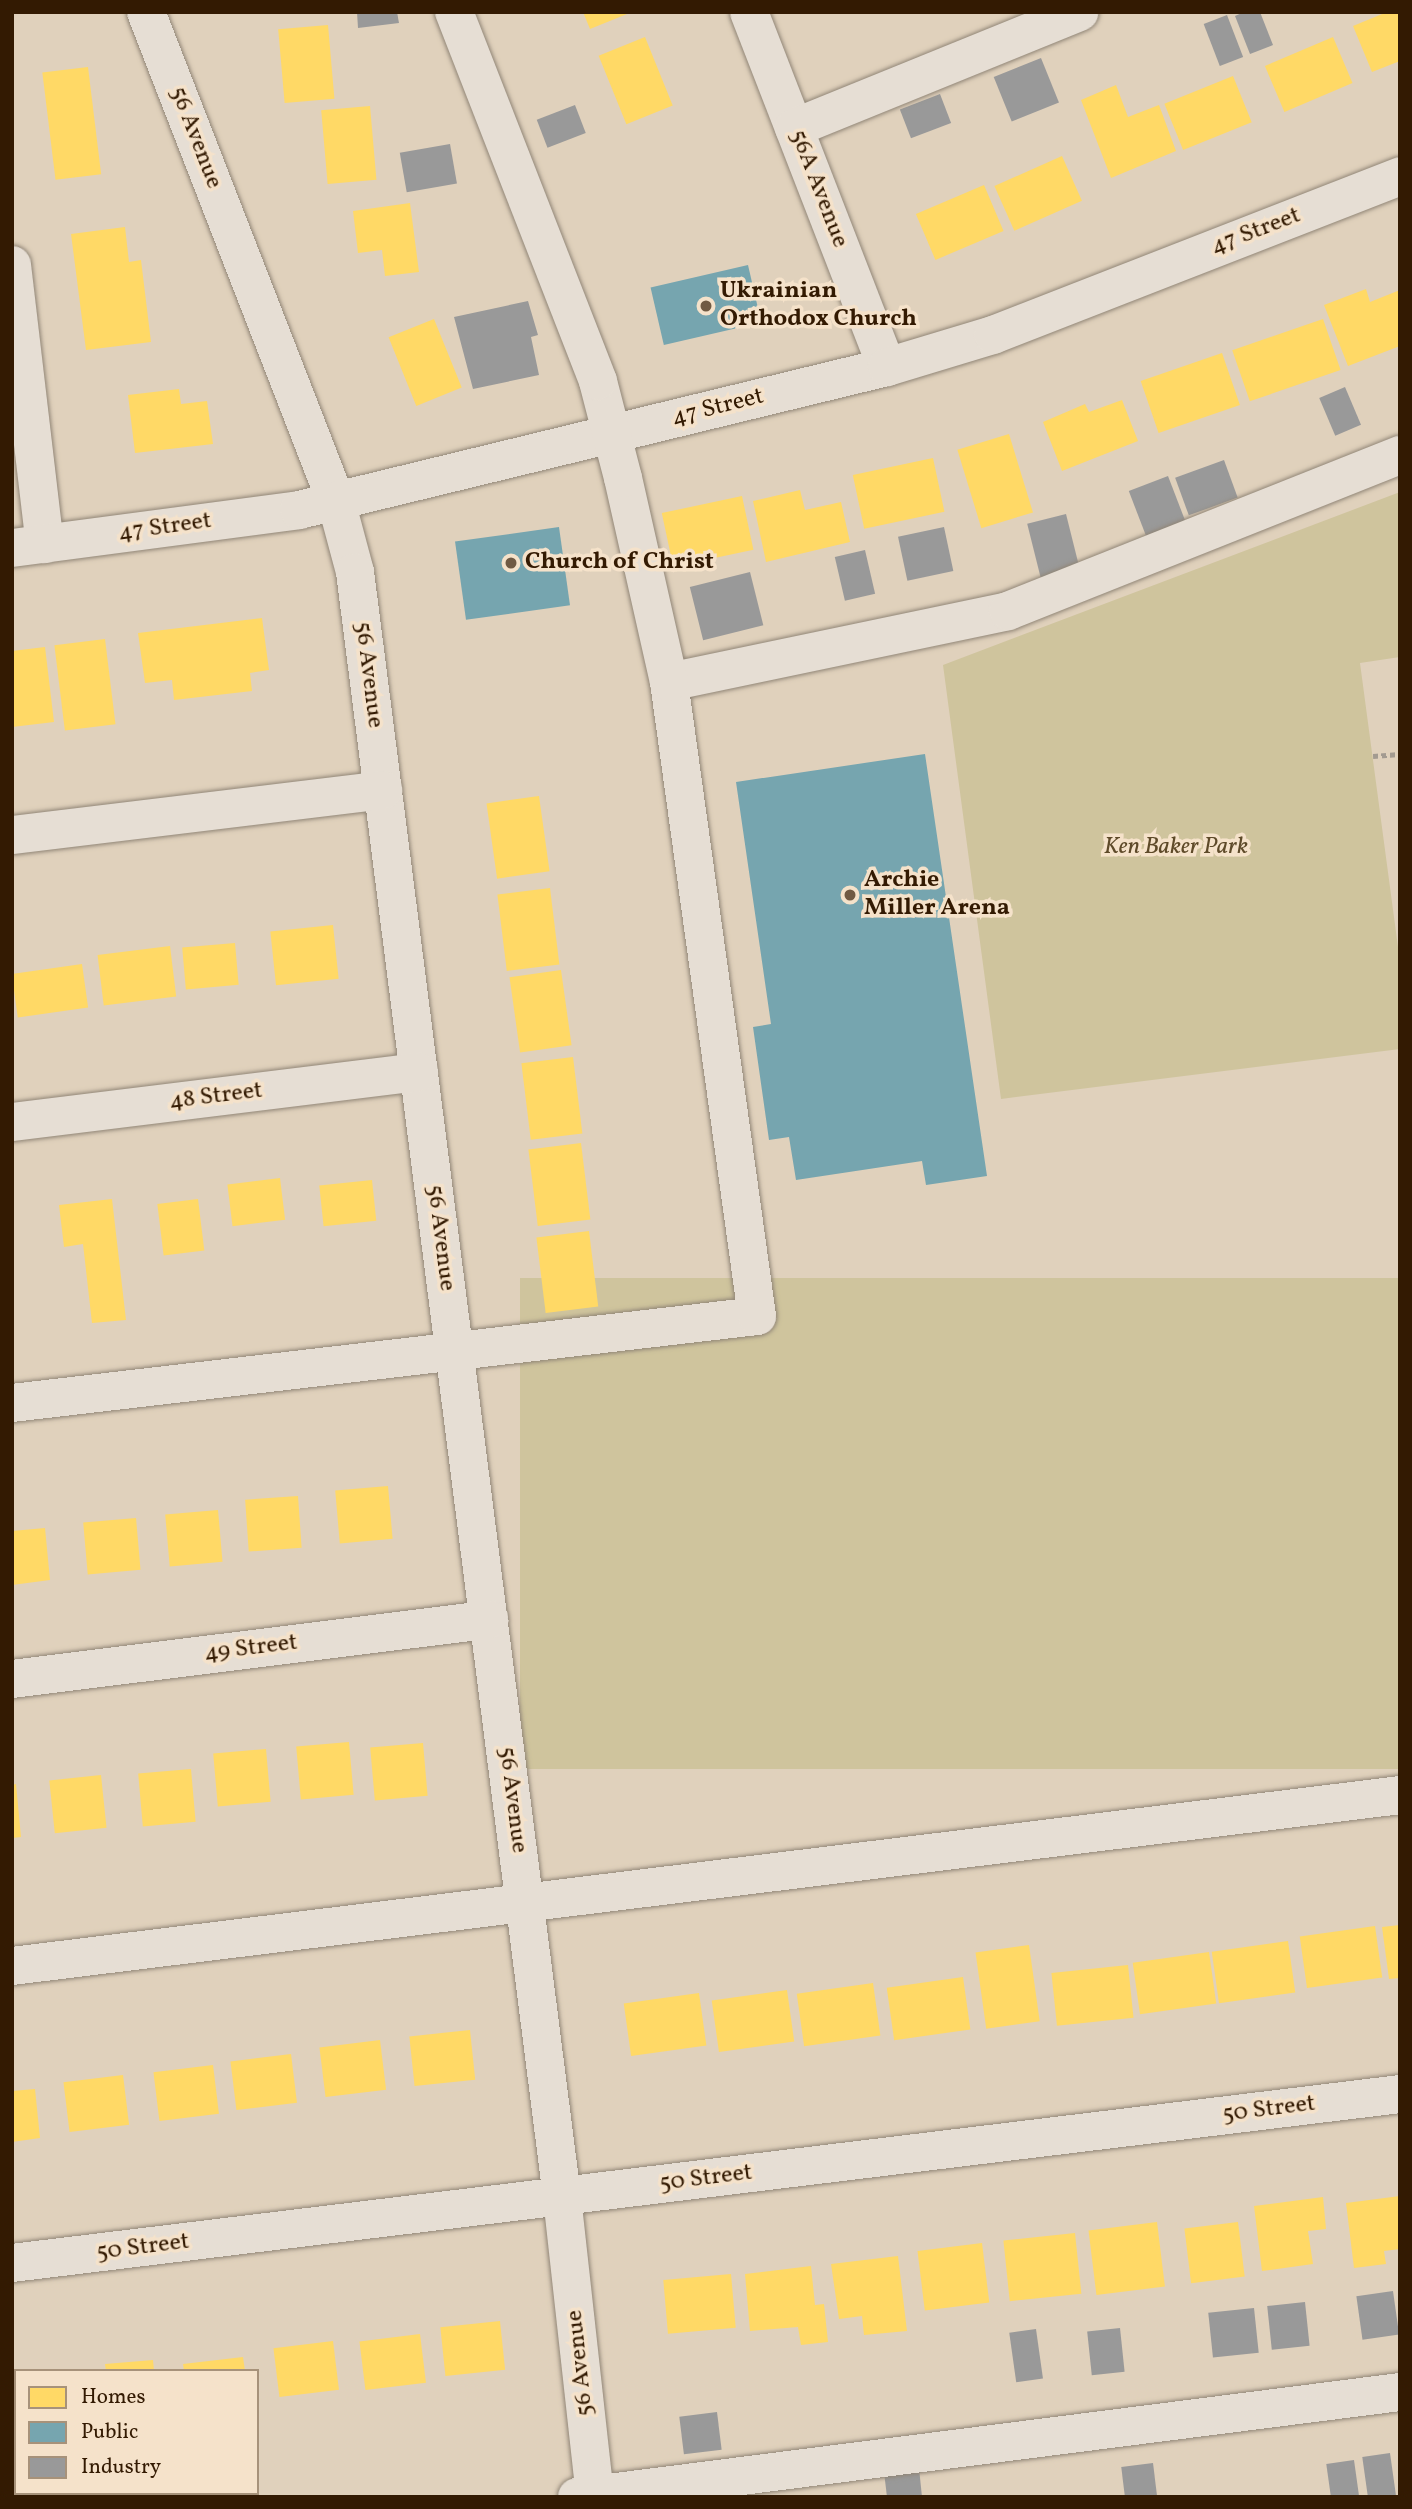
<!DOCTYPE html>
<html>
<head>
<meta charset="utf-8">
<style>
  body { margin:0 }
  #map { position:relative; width:1412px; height:2509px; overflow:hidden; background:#e0d1bc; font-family:Vollkorn,serif }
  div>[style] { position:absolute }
  .green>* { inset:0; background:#cfc49d; transform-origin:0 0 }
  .homes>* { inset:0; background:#ffd966; transform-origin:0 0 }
  .public>* { inset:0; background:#76a5af; transform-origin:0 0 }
  .industry>* { inset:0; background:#999; transform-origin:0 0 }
  .path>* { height:4.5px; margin-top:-2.25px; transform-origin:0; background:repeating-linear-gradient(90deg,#a39b91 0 5px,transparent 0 8.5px) }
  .roads { filter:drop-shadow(0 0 2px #918677) drop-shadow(0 0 2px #918677) }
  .minor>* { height:38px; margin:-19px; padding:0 19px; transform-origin:19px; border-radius:19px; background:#e6ded4 }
  .dots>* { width:19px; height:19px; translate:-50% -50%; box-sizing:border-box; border:4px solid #f5e2ca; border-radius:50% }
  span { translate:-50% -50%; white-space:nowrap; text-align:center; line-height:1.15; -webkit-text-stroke:7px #f5e2ca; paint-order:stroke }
  .street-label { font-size:24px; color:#331a02 }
  .poi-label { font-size:24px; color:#331a02; font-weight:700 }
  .left { translate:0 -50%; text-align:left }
  .park-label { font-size:24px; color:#5e4a29; font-style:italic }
  .frame { position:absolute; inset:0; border:14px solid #331a02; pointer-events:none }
  .legend { position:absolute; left:14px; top:2369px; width:245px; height:126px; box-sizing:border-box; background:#f5e2ca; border:2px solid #a7927a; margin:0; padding:9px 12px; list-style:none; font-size:21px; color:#331a02 }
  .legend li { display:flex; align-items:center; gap:14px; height:35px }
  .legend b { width:35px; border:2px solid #a7927a }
</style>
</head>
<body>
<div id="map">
  <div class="green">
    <i style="clip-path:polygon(1400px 492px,1400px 657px,1360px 663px,1400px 962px,1400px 1049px,1001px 1099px,943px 665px)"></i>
    <i style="left:1400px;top:1278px;width:491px;height:880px;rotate:90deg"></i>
  </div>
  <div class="homes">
    <i style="clip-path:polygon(583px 12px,632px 12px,590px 29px)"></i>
    <i style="clip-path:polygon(1387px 12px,1400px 12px,1400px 61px,1372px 72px,1353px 26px)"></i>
    <i style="left:328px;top:25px;width:74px;height:50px;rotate:85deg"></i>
    <i style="left:645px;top:37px;width:74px;height:50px;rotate:68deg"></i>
    <i style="left:1333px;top:37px;width:50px;height:74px;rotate:67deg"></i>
    <i style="left:88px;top:67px;width:108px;height:46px;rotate:83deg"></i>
    <i style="left:1233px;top:76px;width:50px;height:74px;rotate:68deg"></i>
    <i style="clip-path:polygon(1116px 85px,1128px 117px,1159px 105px,1176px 151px,1111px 178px,1081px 100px)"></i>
    <i style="left:370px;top:106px;width:74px;height:49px;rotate:85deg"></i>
    <i style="left:1062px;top:156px;width:49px;height:74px;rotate:66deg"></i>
    <i style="left:984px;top:185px;width:50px;height:74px;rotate:67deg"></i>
    <i style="clip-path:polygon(410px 203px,419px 272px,385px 276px,382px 250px,358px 253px,353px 211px)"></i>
    <i style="clip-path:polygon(125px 227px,129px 262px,141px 260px,151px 342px,86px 350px,71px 234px)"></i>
    <i style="clip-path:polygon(1366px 289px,1370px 302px,1400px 290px,1400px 346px,1348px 366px,1324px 305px)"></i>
    <i style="left:434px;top:319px;width:74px;height:49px;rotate:68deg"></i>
    <i style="left:1323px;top:319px;width:54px;height:96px;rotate:71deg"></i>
    <i style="left:1222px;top:353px;width:55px;height:86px;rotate:71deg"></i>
    <i style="clip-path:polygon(179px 389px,181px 404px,207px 401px,213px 444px,135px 453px,128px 395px)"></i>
    <i style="clip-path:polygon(1122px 400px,1138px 441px,1062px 471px,1043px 422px,1085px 404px,1089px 412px)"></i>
    <i style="left:1009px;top:434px;width:82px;height:54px;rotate:73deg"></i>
    <i style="left:933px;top:458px;width:55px;height:82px;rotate:78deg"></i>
    <i style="clip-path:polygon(800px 490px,805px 510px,841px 502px,850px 542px,766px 562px,753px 501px)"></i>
    <i style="left:742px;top:496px;width:55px;height:82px;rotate:78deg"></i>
    <i style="clip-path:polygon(262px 618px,269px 670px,250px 673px,252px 691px,174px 700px,172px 680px,145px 683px,138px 633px)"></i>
    <i style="left:105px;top:639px;width:86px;height:51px;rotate:83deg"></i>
    <i style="clip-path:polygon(45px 647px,54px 722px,12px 727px,12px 651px)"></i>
    <i style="left:539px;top:796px;width:76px;height:53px;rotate:82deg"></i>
    <i style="left:550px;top:888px;width:77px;height:53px;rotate:83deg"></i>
    <i style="left:333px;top:925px;width:54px;height:63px;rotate:84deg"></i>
    <i style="left:235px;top:943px;width:42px;height:53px;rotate:85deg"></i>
    <i style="left:170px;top:946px;width:51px;height:73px;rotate:83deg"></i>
    <i style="left:82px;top:964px;width:44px;height:71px;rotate:82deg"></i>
    <i style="left:561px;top:970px;width:76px;height:52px;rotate:82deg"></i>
    <i style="left:573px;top:1057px;width:77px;height:52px;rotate:83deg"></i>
    <i style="left:581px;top:1143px;width:77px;height:53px;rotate:83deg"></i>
    <i style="left:280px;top:1178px;width:42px;height:53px;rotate:83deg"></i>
    <i style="left:372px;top:1180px;width:41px;height:53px;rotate:84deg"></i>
    <i style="clip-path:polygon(112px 1199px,126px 1320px,92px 1323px,83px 1244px,64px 1247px,59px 1205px)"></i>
    <i style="left:198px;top:1199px;width:52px;height:41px;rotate:83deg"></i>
    <i style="left:589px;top:1231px;width:76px;height:53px;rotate:83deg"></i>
    <i style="left:388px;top:1486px;width:53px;height:53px;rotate:85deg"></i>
    <i style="left:298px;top:1496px;width:52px;height:53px;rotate:86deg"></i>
    <i style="left:218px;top:1510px;width:52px;height:53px;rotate:85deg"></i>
    <i style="left:136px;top:1518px;width:52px;height:53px;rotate:85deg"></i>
    <i style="clip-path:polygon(45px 1528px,50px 1580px,12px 1585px,12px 1531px)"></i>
    <i style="left:349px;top:1742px;width:53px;height:53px;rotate:85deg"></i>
    <i style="left:423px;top:1743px;width:53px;height:53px;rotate:85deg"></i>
    <i style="left:266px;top:1749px;width:53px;height:53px;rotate:85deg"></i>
    <i style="left:191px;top:1769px;width:53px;height:53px;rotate:85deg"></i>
    <i style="left:101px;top:1775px;width:53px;height:52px;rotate:84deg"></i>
    <i style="clip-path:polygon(16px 1784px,21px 1837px,12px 1838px,12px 1785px)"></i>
    <i style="clip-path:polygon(1400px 1925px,1400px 1978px,1389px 1979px,1382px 1927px)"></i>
    <i style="left:1375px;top:1926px;width:52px;height:76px;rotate:82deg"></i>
    <i style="left:1288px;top:1941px;width:52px;height:77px;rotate:82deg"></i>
    <i style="left:1029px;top:1945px;width:77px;height:54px;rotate:82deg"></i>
    <i style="left:1209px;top:1952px;width:52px;height:77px;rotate:82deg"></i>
    <i style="left:1128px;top:1965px;width:53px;height:77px;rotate:84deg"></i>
    <i style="left:963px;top:1977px;width:53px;height:77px;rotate:82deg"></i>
    <i style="left:873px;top:1983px;width:53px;height:77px;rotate:82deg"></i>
    <i style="left:787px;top:1990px;width:52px;height:76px;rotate:82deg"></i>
    <i style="left:699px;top:1993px;width:53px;height:76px;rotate:82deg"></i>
    <i style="left:470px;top:2030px;width:50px;height:61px;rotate:84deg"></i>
    <i style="left:380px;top:2040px;width:50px;height:61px;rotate:83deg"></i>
    <i style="left:291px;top:2054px;width:49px;height:61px;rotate:83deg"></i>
    <i style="left:213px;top:2065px;width:49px;height:60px;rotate:83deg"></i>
    <i style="left:123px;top:2075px;width:50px;height:60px;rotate:83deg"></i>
    <i style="clip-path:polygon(35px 2089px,40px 2138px,12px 2142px,12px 2091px)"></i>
    <i style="clip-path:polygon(1400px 2196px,1400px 2249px,1384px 2251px,1386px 2264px,1354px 2268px,1346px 2203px)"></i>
    <i style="clip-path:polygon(1323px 2197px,1326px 2229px,1308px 2231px,1313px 2264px,1262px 2271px,1254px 2206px)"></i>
    <i style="left:1157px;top:2222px;width:65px;height:69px;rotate:83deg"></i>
    <i style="left:1238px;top:2222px;width:55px;height:54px;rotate:83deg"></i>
    <i style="left:1075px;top:2233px;width:61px;height:72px;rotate:84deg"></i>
    <i style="left:982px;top:2243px;width:60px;height:65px;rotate:83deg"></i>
    <i style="clip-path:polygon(898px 2256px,907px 2331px,864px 2335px,862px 2316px,839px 2319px,831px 2264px)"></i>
    <i style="clip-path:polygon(811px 2266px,815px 2305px,824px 2304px,828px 2342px,801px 2345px,798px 2327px,750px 2331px,745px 2274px)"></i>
    <i style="left:731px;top:2274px;width:54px;height:68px;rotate:85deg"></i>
    <i style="left:500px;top:2321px;width:49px;height:60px;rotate:84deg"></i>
    <i style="left:420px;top:2334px;width:49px;height:61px;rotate:83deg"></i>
    <i style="left:333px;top:2341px;width:49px;height:60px;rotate:83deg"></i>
    <i style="clip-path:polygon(243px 2357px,245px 2371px,184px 2371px,183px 2364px)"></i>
    <i style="clip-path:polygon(153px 2360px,154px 2371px,106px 2371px,105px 2364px)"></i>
  </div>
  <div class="public">
    <i style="left:748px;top:265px;width:59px;height:100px;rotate:77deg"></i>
    <i style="left:559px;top:527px;width:79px;height:105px;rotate:82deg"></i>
    <i style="clip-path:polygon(925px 754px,987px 1176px,926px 1185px,922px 1161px,796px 1180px,789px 1137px,769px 1140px,753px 1027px,771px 1024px,736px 782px)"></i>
  </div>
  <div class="industry">
    <i style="clip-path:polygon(357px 12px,397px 12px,399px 23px,358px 28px)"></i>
    <i style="clip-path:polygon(1244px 12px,1260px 12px,1273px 45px,1250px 54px,1235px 16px)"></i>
    <i style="left:1227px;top:15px;width:45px;height:25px;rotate:69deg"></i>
    <i style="left:1041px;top:58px;width:48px;height:51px;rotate:68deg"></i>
    <i style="left:940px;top:94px;width:31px;height:43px;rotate:69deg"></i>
    <i style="left:575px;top:105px;width:30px;height:41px;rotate:69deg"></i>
    <i style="left:450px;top:144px;width:40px;height:51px;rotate:80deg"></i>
    <i style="clip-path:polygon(528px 301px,538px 335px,531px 337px,539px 375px,473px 389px,454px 317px)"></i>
    <i style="left:1345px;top:387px;width:41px;height:28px;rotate:67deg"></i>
    <i style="left:1224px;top:460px;width:40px;height:52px;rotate:70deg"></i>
    <i style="left:1168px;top:476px;width:48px;height:42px;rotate:69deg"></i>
    <i style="left:1066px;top:514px;width:57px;height:40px;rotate:76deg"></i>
    <i style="left:944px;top:527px;width:45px;height:47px;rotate:78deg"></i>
    <i style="left:865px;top:550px;width:45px;height:31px;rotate:77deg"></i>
    <i style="left:750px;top:572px;width:55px;height:62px;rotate:76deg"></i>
    <i style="left:1393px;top:2291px;width:44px;height:37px;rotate:82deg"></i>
    <i style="left:1305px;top:2302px;width:44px;height:38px;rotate:84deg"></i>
    <i style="left:1254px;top:2308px;width:45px;height:46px;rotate:84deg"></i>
    <i style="left:1120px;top:2328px;width:44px;height:33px;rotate:84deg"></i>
    <i style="left:1036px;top:2329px;width:50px;height:27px;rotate:82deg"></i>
    <i style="left:717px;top:2412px;width:38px;height:38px;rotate:83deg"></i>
    <i style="left:1390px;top:2453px;width:44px;height:28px;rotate:82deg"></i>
    <i style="left:1354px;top:2460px;width:37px;height:28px;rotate:82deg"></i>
    <i style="left:1153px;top:2463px;width:34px;height:32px;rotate:83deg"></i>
    <i style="clip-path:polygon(919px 2468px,922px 2497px,887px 2497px,884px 2472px)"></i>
  </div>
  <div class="path">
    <i style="left:1373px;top:756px;width:27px;rotate:-4deg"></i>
  </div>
  <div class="roads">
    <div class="minor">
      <i style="left:146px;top:12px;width:525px;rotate:68.77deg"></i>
      <i style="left:336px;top:501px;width:73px;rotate:75deg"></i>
      <i style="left:355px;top:572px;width:1638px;rotate:82.74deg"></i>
      <i style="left:562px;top:2197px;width:302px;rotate:83.7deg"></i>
      <i style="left:749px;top:12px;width:381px;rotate:68.8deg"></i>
      <i style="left:794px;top:128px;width:308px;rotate:-22.1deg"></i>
      <i style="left:12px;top:265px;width:281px;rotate:83.3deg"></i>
      <i style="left:12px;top:548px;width:290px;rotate:-7.5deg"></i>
      <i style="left:299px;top:510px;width:605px;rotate:-13.67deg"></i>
      <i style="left:887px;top:367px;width:111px;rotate:-16.8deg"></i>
      <i style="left:993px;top:335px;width:437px;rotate:-21.3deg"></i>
      <i style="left:669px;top:682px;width:346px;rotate:-11.8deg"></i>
      <i style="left:1008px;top:611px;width:422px;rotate:-21.7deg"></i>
      <i style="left:12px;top:835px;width:374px;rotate:-6.9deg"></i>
      <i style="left:12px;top:1122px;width:410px;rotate:-7deg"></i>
      <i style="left:12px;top:1403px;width:750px;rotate:-6.66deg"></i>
      <i style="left:757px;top:1316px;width:640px;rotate:-97.9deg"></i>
      <i style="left:669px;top:682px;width:209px;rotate:-102.7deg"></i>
      <i style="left:623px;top:478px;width:100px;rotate:-104.5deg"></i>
      <i style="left:598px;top:381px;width:396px;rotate:-111.3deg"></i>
      <i style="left:12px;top:1679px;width:481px;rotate:-7.1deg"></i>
      <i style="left:12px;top:1966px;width:1398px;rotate:-7.02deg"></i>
      <i style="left:12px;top:2263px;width:1398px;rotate:-6.94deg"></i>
      <i style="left:577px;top:2497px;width:830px;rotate:-7.27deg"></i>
    </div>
  </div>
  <div class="dots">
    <i style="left:706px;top:306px;background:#705a43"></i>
    <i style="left:511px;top:563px;background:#705a43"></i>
    <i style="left:850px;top:895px;background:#705a43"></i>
  </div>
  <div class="street-label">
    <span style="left:195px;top:138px;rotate:69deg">56 Avenue</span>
    <span style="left:818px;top:189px;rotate:69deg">56A Avenue</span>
    <span style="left:1256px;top:232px;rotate:-21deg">47 Street</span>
    <span style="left:718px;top:408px;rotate:-14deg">47 Street</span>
    <span style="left:165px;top:528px;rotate:-8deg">47 Street</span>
    <span style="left:368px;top:675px;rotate:83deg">56 Avenue</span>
    <span style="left:216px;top:1097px;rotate:-7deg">48 Street</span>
    <span style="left:440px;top:1238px;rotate:83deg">56 Avenue</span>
    <span style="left:251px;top:1649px;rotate:-7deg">49 Street</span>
    <span style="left:512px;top:1800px;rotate:83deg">56 Avenue</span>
    <span style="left:1269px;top:2110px;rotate:-7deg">50 Street</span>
    <span style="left:706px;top:2179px;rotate:-7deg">50 Street</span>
    <span style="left:143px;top:2248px;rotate:-7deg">50 Street</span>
    <span style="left:581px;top:2363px;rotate:-96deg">56 Avenue</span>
  </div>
  <div class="poi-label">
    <span class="left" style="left:720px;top:306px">Ukrainian<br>Orthodox Church</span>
    <span class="left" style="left:525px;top:563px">Church of Christ</span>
    <span class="left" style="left:864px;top:895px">Archie<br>Miller Arena</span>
  </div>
  <div class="park-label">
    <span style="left:1176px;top:848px">Ken Baker Park</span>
  </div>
  <div class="frame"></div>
  <ul class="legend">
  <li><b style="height:19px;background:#ffd966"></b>Homes</li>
  <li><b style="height:19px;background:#76a5af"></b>Public</li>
  <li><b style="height:19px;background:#999"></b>Industry</li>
  </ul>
</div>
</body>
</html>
